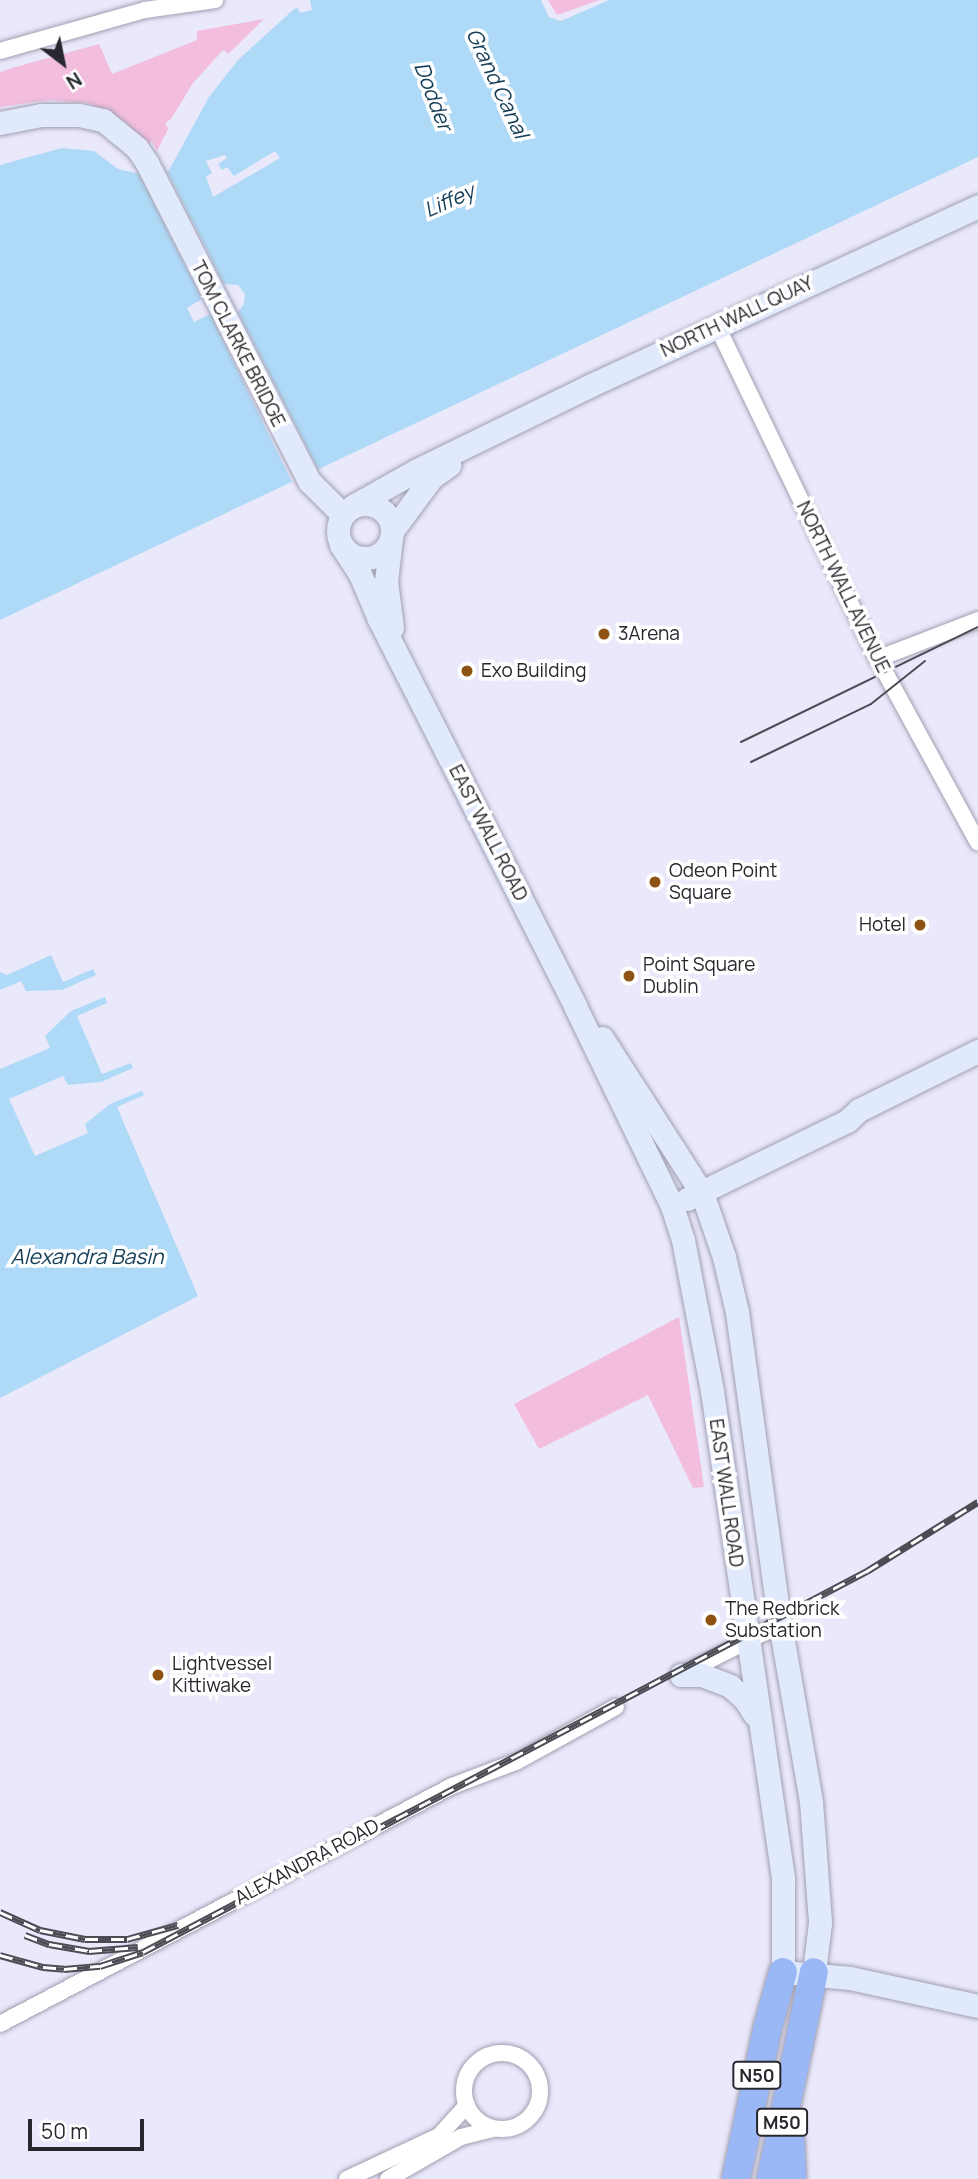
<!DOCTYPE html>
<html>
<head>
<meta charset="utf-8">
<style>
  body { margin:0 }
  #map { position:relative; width:978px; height:2179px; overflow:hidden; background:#eae8fb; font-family:Manrope,sans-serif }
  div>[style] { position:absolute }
  .green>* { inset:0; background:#f3bddd }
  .water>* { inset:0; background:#afdaf7 }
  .pier>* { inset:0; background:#eae8fb }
  .roads { filter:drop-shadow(0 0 2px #a19fb1) drop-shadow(0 0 2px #a19fb1) }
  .street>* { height:16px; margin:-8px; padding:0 8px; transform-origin:8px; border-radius:8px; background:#fff }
  .street>.ring { margin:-8px; padding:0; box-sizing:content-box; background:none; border:16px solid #fff; border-radius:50% }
  .secondary>* { height:23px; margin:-11.5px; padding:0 11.5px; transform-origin:11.5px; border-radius:11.5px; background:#e1eafc }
  .secondary>.ring { margin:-11.5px; padding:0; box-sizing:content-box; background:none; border:23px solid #e1eafc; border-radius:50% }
  .highway>* { height:28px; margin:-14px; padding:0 14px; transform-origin:14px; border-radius:14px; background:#9ab8f5 }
  .tram>* { height:2px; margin:-1px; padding:0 1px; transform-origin:1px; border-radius:1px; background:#4c4c55 }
  .rail>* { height:7px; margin-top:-3.5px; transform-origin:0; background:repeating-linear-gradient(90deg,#fff 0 13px,#4c4c55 0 26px); box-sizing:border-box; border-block:2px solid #4c4c55 }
  .dots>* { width:19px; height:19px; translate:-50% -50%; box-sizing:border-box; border:4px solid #fff; border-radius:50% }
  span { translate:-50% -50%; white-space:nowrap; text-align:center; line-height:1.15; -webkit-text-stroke:7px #fff; paint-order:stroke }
  .shield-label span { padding:2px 5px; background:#fff; border:2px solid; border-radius:5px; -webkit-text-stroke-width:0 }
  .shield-label { font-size:18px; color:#27272e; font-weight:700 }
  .street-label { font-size:19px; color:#27272e }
  .poi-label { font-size:19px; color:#27272e }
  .left { translate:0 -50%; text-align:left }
  .right { translate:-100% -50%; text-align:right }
  .water-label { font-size:21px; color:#143e57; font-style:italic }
  .north { position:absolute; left:28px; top:28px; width:70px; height:70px; -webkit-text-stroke:5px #fff; paint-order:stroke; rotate:148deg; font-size:19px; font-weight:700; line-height:28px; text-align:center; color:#27272e }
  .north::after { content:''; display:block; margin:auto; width:24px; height:32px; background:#27272e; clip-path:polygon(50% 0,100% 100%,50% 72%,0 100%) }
  .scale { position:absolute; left:28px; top:2119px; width:116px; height:32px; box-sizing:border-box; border:4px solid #27272e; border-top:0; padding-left:9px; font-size:21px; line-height:24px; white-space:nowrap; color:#27272e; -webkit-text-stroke:5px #fff; paint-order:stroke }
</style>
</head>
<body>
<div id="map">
  <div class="green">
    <i style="clip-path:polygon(548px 0,600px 0,557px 15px)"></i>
    <i style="clip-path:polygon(264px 19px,228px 54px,223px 50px,193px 83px,171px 119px,165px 123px,168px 129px,157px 151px,152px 141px,147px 145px,123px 120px,88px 103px,48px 100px,0 107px,0 72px,12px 68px,99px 44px,112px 74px,197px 40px,197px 31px)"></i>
    <i style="clip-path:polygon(679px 1317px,704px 1487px,693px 1488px,648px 1395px,539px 1449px,514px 1404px)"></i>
  </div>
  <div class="water">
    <i style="clip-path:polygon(310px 0,541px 0,549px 17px,561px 21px,609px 0,978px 0,978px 157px,0 620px,0 165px,62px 148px,94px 151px,118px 169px,139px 174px,162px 162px,168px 172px,209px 97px,238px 60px,294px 9px,298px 8px,300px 13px,312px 10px)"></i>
    <i style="clip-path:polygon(51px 955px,63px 982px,93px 969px,96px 975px,62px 990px,26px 991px,21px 981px,0 990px,0 972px,7px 975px)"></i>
    <i style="clip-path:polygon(105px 997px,107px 1003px,77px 1016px,102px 1074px,131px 1063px,133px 1068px,101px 1082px,68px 1085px,63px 1076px,9px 1099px,35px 1156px,88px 1133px,85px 1124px,110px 1104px,142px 1091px,144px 1095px,117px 1107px,198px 1296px,0 1398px,0 1069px,50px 1048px,45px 1036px,71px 1011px)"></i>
  </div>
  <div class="pier">
    <i style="clip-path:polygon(275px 151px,280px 158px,213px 197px,206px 177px,212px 173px,206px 161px,225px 155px,227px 158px,218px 164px,222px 170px,227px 167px,234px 176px)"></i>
    <i style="clip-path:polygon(162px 162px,224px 284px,238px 285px,245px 294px,244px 304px,238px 312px,318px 469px,292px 482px,210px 314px,194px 322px,187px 308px,202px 299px,139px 174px)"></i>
  </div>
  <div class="roads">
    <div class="street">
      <i style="left:0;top:51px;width:151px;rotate:-15.8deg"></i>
      <i style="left:145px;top:10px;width:71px;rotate:-8.1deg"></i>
      <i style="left:717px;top:326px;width:362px;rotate:64.3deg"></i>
      <i style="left:874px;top:652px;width:217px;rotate:61.4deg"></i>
      <i style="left:877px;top:659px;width:108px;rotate:-21.1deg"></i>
      <i style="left:686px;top:1672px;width:106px;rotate:-26.8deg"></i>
      <i style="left:0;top:2024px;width:511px;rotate:-27.77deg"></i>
      <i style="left:452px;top:1786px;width:68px;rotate:-20.6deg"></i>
      <i style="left:516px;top:1762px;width:114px;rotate:-28.8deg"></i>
      <i class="ring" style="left:464px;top:2053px;width:60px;height:60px"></i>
      <i style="left:347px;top:2179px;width:102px;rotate:-25.1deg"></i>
      <i style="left:439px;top:2136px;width:42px;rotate:-47.9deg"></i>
      <i style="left:388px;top:2179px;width:84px;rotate:-29.9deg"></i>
      <i style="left:461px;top:2137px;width:33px;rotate:-14deg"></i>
    </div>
    <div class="secondary">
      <i style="left:0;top:123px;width:42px;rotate:-11deg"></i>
      <i style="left:41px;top:115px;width:38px"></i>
      <i style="left:79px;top:115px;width:25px;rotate:12deg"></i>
      <i style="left:103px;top:120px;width:44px;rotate:39.5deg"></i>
      <i style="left:137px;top:148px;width:18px;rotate:56deg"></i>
      <i style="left:147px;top:163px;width:357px;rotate:63deg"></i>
      <i style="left:309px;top:481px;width:48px;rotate:45deg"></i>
      <i class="ring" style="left:338px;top:504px;width:31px;height:31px"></i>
      <i style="left:353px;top:506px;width:73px;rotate:-29.4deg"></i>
      <i style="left:417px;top:470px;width:191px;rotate:-26deg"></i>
      <i style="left:589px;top:386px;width:429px;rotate:-24.8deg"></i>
      <i style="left:392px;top:531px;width:67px;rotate:-53.5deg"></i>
      <i style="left:432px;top:477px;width:21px;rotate:-35deg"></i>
      <i style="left:391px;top:538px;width:43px;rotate:96.6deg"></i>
      <i style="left:386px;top:581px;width:47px;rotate:82.7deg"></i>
      <i style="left:341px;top:545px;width:35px;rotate:57deg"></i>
      <i style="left:360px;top:574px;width:49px;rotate:67.1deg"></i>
      <i style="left:379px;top:619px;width:434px;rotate:63.1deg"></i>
      <i style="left:575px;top:1006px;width:222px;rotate:64.1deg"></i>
      <i style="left:672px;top:1206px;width:36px;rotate:72deg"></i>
      <i style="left:683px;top:1240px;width:154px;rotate:79.1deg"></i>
      <i style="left:712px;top:1391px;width:494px;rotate:81.7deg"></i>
      <i style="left:783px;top:1880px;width:92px;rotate:90deg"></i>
      <i style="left:783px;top:1972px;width:67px;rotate:5.1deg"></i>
      <i style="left:850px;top:1978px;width:131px;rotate:12.3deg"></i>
      <i style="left:602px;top:1038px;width:184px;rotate:57.2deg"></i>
      <i style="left:702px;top:1193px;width:68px;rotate:71deg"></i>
      <i style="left:724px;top:1257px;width:57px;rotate:76.7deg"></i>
      <i style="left:737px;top:1312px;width:309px;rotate:82.2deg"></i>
      <i style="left:779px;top:1618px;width:187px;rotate:80.1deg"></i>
      <i style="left:811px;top:1802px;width:121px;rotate:85.7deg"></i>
      <i style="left:820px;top:1923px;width:49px;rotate:97deg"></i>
      <i style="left:687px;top:1199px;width:178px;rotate:-26deg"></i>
      <i style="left:847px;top:1121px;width:16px;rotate:-43deg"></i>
      <i style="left:859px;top:1110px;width:133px;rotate:-26.4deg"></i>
      <i style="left:681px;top:1675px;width:21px"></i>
      <i style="left:702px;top:1675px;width:30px;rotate:21deg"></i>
      <i style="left:730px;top:1686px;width:18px;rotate:41deg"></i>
      <i style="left:744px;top:1698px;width:20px;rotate:57deg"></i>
    </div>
    <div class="highway">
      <i style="left:790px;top:2135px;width:44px;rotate:87.4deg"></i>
      <i style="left:736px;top:2179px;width:152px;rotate:-78.2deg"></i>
      <i style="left:767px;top:2030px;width:60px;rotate:-74.6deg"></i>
      <i style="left:771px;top:2179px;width:211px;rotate:-78.3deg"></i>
    </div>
  </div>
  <div class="tram">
    <i style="left:741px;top:742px;width:263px;rotate:-25.9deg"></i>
    <i style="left:751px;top:762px;width:133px;rotate:-25.8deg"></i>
    <i style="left:871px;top:704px;width:69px;rotate:-38.5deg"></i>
  </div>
  <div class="rail">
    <i style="left:0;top:1912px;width:44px;rotate:24.2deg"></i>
    <i style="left:40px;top:1930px;width:46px;rotate:11.3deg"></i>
    <i style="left:85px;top:1939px;width:42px"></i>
    <i style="left:127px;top:1939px;width:53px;rotate:-15.4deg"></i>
    <i style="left:25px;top:1935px;width:26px;rotate:21deg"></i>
    <i style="left:49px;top:1944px;width:41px;rotate:9.9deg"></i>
    <i style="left:89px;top:1951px;width:49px;rotate:-4.7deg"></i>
    <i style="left:0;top:1955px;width:45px;rotate:15.6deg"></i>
    <i style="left:43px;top:1967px;width:21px;rotate:5deg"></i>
    <i style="left:64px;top:1969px;width:36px;rotate:-5deg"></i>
    <i style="left:100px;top:1966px;width:45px;rotate:-18deg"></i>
    <i style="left:143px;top:1952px;width:818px;rotate:-27.76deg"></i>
    <i style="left:867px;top:1571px;width:131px;rotate:-31.9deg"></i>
  </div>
  <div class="dots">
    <i style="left:604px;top:634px;background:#8e5212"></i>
    <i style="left:467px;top:671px;background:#8e5212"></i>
    <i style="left:655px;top:882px;background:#8e5212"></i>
    <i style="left:920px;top:925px;background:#8e5212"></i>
    <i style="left:629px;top:976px;background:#8e5212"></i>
    <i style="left:711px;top:1620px;background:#8e5212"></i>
    <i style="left:158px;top:1675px;background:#8e5212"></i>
  </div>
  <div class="shield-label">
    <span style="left:757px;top:2075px">N50</span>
    <span style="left:782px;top:2122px">M50</span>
  </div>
  <div class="street-label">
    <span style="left:737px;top:317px;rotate:-25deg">NORTH WALL QUAY</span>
    <span style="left:238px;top:344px;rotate:63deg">TOM CLARKE BRIDGE</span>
    <span style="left:843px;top:587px;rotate:64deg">NORTH WALL AVENUE</span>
    <span style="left:488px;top:833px;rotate:63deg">EAST WALL ROAD</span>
    <span style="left:726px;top:1493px;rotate:82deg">EAST WALL ROAD</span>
    <span style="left:307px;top:1862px;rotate:-28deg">ALEXANDRA ROAD</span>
  </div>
  <div class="poi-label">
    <span class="left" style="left:618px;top:634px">3Arena</span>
    <span class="left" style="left:481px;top:671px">Exo Building</span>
    <span class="left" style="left:669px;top:882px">Odeon Point<br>Square</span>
    <span class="right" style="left:906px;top:925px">Hotel</span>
    <span class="left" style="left:643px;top:976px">Point Square<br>Dublin</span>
    <span class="left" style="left:725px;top:1620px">The Redbrick<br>Substation</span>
    <span class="left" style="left:172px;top:1675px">Lightvessel<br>Kittiwake</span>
  </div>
  <div class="water-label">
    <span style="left:498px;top:83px;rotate:65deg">Grand Canal</span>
    <span style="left:434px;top:96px;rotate:69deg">Dodder</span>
    <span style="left:449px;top:200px;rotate:-24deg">Liffey</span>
    <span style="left:87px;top:1256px">Alexandra Basin</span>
  </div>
  <div class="north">N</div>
  <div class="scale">50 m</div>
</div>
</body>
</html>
